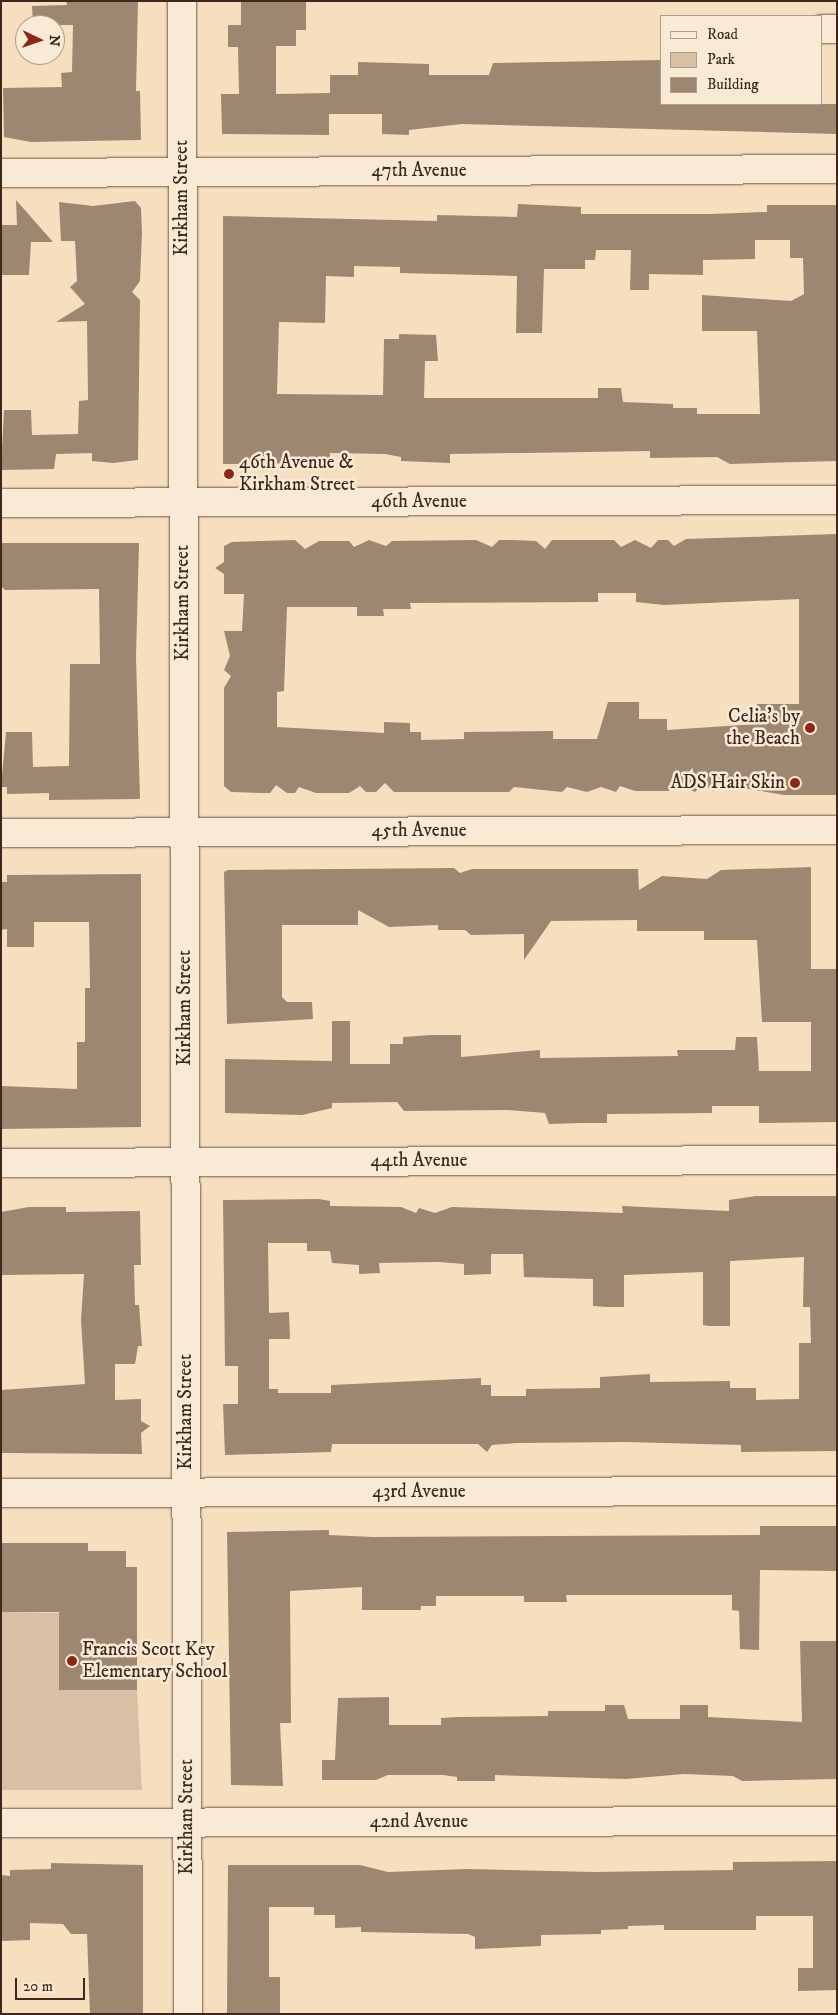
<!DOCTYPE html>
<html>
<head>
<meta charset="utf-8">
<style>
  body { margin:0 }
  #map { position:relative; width:838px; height:2015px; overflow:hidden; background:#f6dfbe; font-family:"IM FELL DW Pica",serif }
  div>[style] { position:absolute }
  .green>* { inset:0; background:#d7c0a3 }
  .building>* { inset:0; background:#9e8771 }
  .roads { filter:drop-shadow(0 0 1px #6d5546) drop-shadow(0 0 1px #6d5546) }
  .minor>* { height:28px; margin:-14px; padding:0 14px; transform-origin:14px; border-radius:14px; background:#f9ead5 }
  .dots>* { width:14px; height:14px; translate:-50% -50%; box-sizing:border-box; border:2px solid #f9ead5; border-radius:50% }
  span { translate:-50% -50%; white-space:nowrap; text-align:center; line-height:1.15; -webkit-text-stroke:5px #f9ead5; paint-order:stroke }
  .street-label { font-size:19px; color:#3f271e }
  .poi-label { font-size:19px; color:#3f271e }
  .left { translate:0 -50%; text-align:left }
  .right { translate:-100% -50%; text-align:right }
  .frame { position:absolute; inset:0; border:2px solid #3f271e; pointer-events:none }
  .legend { position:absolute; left:660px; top:15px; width:162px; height:90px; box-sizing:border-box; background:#f9ead5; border:1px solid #af9c8c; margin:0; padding:6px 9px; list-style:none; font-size:15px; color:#3f271e }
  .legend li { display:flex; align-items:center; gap:10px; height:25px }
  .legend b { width:25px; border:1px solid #af9c8c }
  .north { position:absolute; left:15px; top:15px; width:50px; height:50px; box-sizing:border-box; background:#f9ead5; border:1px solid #af9c8c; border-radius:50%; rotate:93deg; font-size:14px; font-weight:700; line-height:20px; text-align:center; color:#3f271e }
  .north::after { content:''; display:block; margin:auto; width:18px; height:22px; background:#8f2418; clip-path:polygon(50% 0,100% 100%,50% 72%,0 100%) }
  .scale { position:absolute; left:15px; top:1978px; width:70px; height:22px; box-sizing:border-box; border:2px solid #3f271e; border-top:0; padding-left:6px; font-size:15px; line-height:18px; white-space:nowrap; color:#3f271e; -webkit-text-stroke:4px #f9ead5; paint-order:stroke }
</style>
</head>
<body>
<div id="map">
  <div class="green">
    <i style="clip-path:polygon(1px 1612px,59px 1613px,137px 1690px,142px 1790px,1px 1790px)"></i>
  </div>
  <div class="building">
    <i style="clip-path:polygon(66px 1px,138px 1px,136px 91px,140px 91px,141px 140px,31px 142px,4px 137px,3px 88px,62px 87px,61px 73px,72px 72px,73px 25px,33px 25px,32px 6px,67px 5px)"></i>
    <i style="clip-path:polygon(241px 1px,306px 1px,306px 30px,296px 30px,296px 46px,276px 46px,276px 94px,330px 93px,330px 75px,358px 75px,358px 62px,429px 64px,429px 75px,489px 75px,493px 63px,662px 60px,662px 104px,837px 104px,837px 134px,462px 124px,409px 130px,409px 135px,382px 134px,382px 114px,329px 114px,329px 135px,222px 134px,221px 94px,239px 94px,238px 47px,228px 47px,228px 25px,241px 25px)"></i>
    <i style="clip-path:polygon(16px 200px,53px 242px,31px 242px,29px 275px,1px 275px,1px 225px,17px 225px)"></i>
    <i style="clip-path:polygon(135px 201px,141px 208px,142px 233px,140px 281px,132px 292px,140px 300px,138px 460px,113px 463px,92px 461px,92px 453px,56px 454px,54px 469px,1px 470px,4px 410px,31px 410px,32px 435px,78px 434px,79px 401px,88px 400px,87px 321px,56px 322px,85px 304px,70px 287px,77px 281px,75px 241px,61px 241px,59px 202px,93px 206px)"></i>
    <i style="clip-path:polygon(evenodd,518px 204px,581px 207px,581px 214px,711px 214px,767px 212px,767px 205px,837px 205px,837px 461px,730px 464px,717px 457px,650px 458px,650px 451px,450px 454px,450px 463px,401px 461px,401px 457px,385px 454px,330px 453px,330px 462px,320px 463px,223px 464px,223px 216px,437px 221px,437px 215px,517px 217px,518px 204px,755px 240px,790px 240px,790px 258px,803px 258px,804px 294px,791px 301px,702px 295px,702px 331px,757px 331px,760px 414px,697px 414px,697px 408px,673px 408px,673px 404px,623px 402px,621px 388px,598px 388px,598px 398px,424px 398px,425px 361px,438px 361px,436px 335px,399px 334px,399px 339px,384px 339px,383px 395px,277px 394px,279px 322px,325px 323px,326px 276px,354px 277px,354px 266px,400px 267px,400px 273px,517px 276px,516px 333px,542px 333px,544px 269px,585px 269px,585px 260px,595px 260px,596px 250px,631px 250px,630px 290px,649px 290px,649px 274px,703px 275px,703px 260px,755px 259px,755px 240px)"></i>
    <i style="clip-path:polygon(evenodd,837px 534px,837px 795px,784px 795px,726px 785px,713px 791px,703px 783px,695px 792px,676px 784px,669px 791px,635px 791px,620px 786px,616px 792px,601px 787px,587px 792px,567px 787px,562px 792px,514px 787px,509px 792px,394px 792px,385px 783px,376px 792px,366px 792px,360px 786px,349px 793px,316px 793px,299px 787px,295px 793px,287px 793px,276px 785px,270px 793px,262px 793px,231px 792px,224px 786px,224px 688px,231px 676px,224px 670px,230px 656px,224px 631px,242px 631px,244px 594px,224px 594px,224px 574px,215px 568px,224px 562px,224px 546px,232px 542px,295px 540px,305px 549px,319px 541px,349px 541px,354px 547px,369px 540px,386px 546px,392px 541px,476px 540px,492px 547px,499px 540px,513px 540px,536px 541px,545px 549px,552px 540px,614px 540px,621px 547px,635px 540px,651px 548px,658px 540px,668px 540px,674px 546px,686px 539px,837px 534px,598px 593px,636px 593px,636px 602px,664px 605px,799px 599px,799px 704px,757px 704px,757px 724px,667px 730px,667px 719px,639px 719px,639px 702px,608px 702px,597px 739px,553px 739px,553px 731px,464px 732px,464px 739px,421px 740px,421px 732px,410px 732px,410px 723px,384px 722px,384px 733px,277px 727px,277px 692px,284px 691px,287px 607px,357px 607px,357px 616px,384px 616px,383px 609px,411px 609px,410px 603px,598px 602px,598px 593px)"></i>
    <i style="clip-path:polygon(1px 543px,139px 543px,136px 658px,140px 799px,49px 800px,49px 793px,7px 794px,7px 787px,1px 787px,6px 732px,32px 732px,33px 767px,69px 766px,70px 664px,100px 664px,99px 589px,5px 590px,1px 586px)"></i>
    <i style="clip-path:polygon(811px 867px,811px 969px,837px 969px,837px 1122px,759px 1123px,759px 1106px,712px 1106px,712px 1113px,607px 1114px,607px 1123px,580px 1123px,549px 1124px,545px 1113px,507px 1110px,404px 1111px,397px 1102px,332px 1103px,332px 1108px,302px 1115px,225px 1113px,225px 1059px,332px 1061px,332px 1021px,350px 1021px,350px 1064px,390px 1064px,390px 1044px,403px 1044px,403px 1037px,431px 1035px,461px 1035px,461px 1057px,540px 1050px,540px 1058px,678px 1056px,677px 1050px,735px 1050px,736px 1037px,757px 1037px,759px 1071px,811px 1071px,811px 1022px,762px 1022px,757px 940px,704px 940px,704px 931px,637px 931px,637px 920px,551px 921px,524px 960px,524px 934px,471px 935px,465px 930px,438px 930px,438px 925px,389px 927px,358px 910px,358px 925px,282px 925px,282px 997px,287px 1002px,312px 1002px,313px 1019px,227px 1024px,224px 872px,228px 870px,454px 868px,460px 873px,472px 869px,638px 869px,639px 890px,662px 876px,707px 879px,721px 870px)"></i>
    <i style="clip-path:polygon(141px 874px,141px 1127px,1px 1129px,1px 1086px,77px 1089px,77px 1042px,85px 1042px,85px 988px,90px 988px,89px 922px,34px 922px,34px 947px,7px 947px,7px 929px,1px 930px,1px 882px,7px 882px,7px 875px)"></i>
    <i style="clip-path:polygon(evenodd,756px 1196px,837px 1196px,837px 1451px,741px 1452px,741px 1445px,625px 1442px,517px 1443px,492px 1445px,487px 1452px,478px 1444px,332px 1444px,331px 1452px,225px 1455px,223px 1404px,238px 1404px,238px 1366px,225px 1366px,223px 1200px,319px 1199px,330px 1201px,330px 1206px,401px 1207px,416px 1213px,419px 1208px,435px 1213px,452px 1207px,623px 1213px,622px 1206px,729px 1211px,729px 1200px,756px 1196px,268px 1243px,307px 1243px,307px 1251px,330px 1251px,332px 1263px,359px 1265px,359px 1274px,380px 1273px,379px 1263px,439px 1262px,464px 1264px,464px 1275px,491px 1274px,491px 1254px,523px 1254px,524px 1277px,593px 1279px,593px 1306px,606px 1307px,624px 1307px,624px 1275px,703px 1272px,703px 1325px,709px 1326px,730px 1326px,730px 1261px,804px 1257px,803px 1307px,810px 1307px,811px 1343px,799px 1343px,799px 1399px,756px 1400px,756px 1388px,730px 1388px,730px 1381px,650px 1382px,650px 1374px,600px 1377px,600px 1388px,526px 1389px,526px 1396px,491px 1396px,491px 1385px,481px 1385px,481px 1378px,331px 1385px,331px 1393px,278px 1393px,278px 1389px,269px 1389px,269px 1339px,290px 1339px,289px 1312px,269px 1313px,268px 1243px)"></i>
    <i style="clip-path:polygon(29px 1207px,66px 1207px,66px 1212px,140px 1211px,141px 1265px,134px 1265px,135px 1305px,139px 1305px,142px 1346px,138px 1346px,135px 1364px,115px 1364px,115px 1400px,141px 1399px,141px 1421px,150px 1426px,141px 1433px,142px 1454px,1px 1453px,1px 1390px,85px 1384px,81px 1320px,84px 1274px,1px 1275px,1px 1212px)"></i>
    <i style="clip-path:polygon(760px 1526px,837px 1526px,837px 1571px,760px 1570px,759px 1650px,740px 1649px,739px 1611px,732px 1610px,732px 1595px,566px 1595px,567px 1602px,524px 1602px,524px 1596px,436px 1596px,436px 1606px,421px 1606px,421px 1610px,362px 1610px,362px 1587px,290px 1591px,291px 1723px,280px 1723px,283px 1786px,231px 1785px,227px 1532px,329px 1530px,329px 1535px,373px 1537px,760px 1535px)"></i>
    <i style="clip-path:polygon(1px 1543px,88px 1543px,88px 1551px,126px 1551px,126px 1567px,137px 1567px,137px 1690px,59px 1690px,59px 1612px,1px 1612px)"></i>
    <i style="clip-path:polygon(800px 1641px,837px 1641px,837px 1779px,742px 1781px,733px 1776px,684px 1774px,626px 1779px,495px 1775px,495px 1781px,457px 1781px,457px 1777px,443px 1775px,388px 1775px,376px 1780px,322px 1780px,322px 1760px,335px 1760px,338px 1698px,389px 1697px,389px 1725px,441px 1725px,441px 1718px,458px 1717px,548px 1716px,548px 1711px,605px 1711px,605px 1705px,624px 1705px,628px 1719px,680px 1719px,680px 1705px,708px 1705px,708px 1717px,802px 1722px)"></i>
    <i style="clip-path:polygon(837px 1861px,837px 1990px,798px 1991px,798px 1968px,813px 1968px,813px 1916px,756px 1916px,756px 1930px,664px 1930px,664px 1925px,628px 1926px,628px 1929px,601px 1930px,601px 1934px,541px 1935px,541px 1946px,475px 1949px,475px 1937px,468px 1934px,361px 1932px,361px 1927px,335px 1928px,335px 1915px,314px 1915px,314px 1907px,269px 1907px,269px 1977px,280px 1977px,280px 2014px,227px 2014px,228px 1865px,360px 1865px,388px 1872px,467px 1869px,593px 1872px,733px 1870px,733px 1862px)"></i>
    <i style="clip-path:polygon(51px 1863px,143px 1865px,143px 2014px,90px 2014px,87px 1934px,71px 1934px,63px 1924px,30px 1923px,30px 1940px,1px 1941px,1px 1875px,10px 1876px,10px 1870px,51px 1869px)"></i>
  </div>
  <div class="roads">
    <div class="minor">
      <i style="left:182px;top:1px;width:2013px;rotate:89.83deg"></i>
      <i style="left:822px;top:29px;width:15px"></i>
      <i style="left:1px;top:173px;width:836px;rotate:-0.27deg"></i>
      <i style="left:1px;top:503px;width:836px;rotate:-0.21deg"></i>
      <i style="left:1px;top:833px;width:836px;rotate:-0.21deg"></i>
      <i style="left:1px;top:1163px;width:836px;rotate:-0.21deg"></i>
      <i style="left:1px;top:1493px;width:836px;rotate:-0.14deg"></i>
      <i style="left:1px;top:1823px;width:836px;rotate:-0.14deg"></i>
    </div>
  </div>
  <div class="dots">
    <i style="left:229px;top:474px;background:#8f2418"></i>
    <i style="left:810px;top:728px;background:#8f2418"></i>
    <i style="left:795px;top:783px;background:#8f2418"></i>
    <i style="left:72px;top:1661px;background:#8f2418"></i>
  </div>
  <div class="street-label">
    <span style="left:419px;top:171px">47th Avenue</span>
    <span style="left:182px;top:198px;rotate:-90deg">Kirkham Street</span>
    <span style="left:419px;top:502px">46th Avenue</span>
    <span style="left:183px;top:603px;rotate:-90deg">Kirkham Street</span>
    <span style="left:419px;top:831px">45th Avenue</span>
    <span style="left:185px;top:1008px;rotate:-90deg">Kirkham Street</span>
    <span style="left:419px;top:1161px">44th Avenue</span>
    <span style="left:186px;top:1412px;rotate:-90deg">Kirkham Street</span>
    <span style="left:419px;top:1492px">43rd Avenue</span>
    <span style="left:187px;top:1817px;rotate:-90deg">Kirkham Street</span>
    <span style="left:419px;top:1822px">42nd Avenue</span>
  </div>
  <div class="poi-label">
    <span class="left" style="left:239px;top:474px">46th Avenue &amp;<br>Kirkham Street</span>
    <span class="right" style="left:800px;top:728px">Celia's by<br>the Beach</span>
    <span class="right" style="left:785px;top:783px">ADS Hair Skin</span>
    <span class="left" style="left:82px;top:1661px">Francis Scott Key<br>Elementary School</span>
  </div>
  <div class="frame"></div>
  <ul class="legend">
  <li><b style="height:6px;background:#f9ead5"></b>Road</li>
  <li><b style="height:14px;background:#d7c0a3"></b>Park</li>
  <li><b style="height:14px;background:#9e8771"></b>Building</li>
  </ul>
  <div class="north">N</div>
  <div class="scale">20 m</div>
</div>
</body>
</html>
